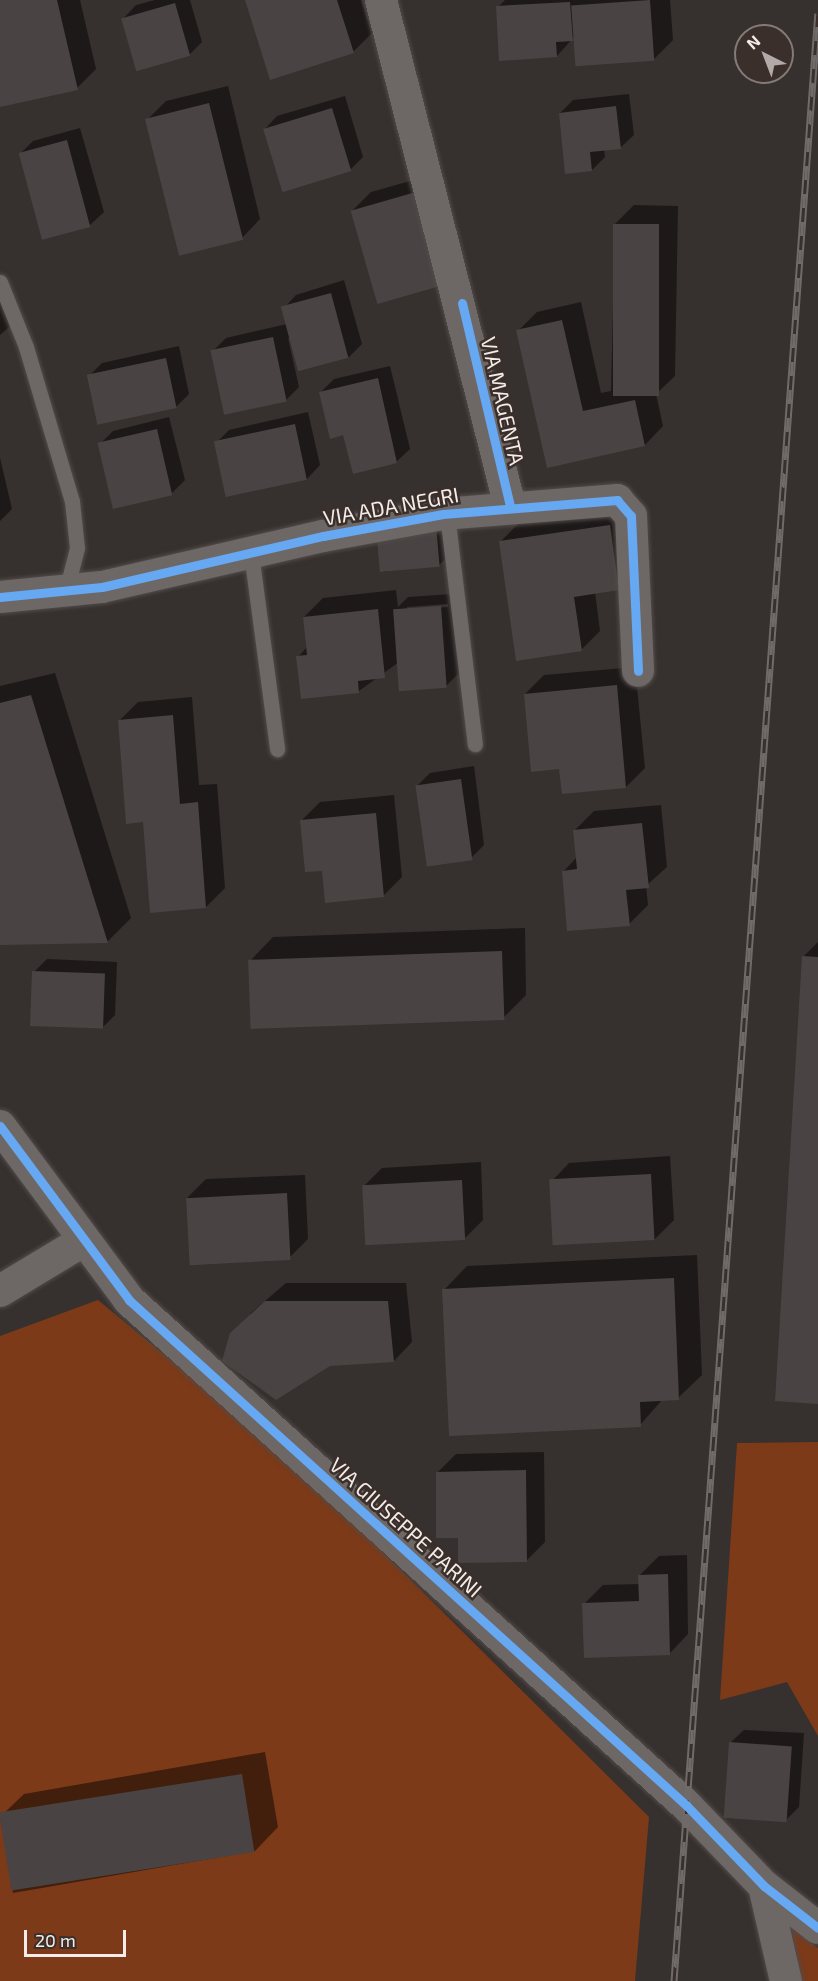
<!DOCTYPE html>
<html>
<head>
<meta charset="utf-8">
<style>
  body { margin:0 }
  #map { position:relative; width:818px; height:1981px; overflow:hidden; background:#36302e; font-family:"Exo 2",sans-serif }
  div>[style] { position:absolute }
  .green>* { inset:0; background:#7c3a18 }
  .shadow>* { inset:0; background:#0007 }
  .building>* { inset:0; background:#494443; transform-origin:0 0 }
  .roads { filter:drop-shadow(0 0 2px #514b4a) drop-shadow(0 0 2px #514b4a) }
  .lane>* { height:15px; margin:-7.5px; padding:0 7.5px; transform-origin:7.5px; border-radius:7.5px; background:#6d6765 }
  .street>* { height:32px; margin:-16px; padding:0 16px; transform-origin:16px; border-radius:16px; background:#6d6765 }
  .rail>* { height:7px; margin-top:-3.5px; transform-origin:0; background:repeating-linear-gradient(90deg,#3a2f2a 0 14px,#6f6b6a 0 28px); box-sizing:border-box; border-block:2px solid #6f6b6a }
  .cycleway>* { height:9px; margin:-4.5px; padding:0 4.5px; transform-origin:4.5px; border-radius:4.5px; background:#66a8f1 }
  span { translate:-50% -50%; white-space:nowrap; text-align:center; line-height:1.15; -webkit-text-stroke:5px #3a2f2a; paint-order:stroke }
  .street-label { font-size:21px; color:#f4ece9 }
  .north { position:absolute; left:734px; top:24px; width:60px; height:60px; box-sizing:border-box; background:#3a2f2a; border:2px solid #847b76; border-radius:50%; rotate:318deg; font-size:16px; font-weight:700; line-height:24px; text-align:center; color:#f4ece9 }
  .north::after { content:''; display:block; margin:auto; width:21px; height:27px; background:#b2aaa8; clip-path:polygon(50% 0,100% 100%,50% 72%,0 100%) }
  .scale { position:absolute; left:24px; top:1930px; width:102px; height:27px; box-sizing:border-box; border:3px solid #f4ece9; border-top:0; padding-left:8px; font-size:18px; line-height:21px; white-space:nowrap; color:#f4ece9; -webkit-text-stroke:4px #3a2f2a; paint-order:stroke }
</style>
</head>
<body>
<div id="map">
  <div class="green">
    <i style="clip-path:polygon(98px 1300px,281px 1451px,649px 1817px,635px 1981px,0 1981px,0 1336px)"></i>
    <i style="clip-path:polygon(818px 1442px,818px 1736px,787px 1682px,720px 1700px,737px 1443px)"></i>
    <i style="clip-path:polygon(791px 1928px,818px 1948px,818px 1981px,802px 1981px)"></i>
  </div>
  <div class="shadow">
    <i style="clip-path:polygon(0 0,80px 0,96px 69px,77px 88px,0 106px)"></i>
    <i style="clip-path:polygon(155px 0,190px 0,202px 42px,189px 55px,123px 19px,136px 5px)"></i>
    <i style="clip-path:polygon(246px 0,361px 0,372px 33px,353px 52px)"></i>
    <i style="clip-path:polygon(505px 0,670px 0,673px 40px,654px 59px,575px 36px,557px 56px,498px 7px)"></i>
    <i style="clip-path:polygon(228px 86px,260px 219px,242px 238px,147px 120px,166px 101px)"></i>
    <i style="clip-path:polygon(629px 94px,634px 135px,620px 148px,604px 149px,605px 157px,592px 170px,560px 113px,573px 100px)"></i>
    <i style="clip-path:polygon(345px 96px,363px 157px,350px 170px,264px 130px,277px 116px)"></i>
    <i style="clip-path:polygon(80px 128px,104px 212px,90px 225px,20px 154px,33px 141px)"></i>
    <i style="clip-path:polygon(435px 174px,460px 265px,352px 211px,371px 192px)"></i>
    <i style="clip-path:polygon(634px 205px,678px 206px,675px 376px,656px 394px,663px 426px,645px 445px,548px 466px,518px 331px,537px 312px,581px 302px,601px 393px,611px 391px,615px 224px)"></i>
    <i style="clip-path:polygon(3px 275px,16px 321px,0 335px,0 276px)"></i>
    <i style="clip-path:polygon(344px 280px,362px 344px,349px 357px,288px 338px,299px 387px,286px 400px,213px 351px,226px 338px,287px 324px,283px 309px,296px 295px)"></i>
    <i style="clip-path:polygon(179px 346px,189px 394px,176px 407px,89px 376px,102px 363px)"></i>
    <i style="clip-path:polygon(390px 366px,410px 449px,396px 462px,344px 433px,321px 392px,334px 379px)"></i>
    <i style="clip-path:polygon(308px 412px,320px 465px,307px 479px,216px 443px,229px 430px)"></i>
    <i style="clip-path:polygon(169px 417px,185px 480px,172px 493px,115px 507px,100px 444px,113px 431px)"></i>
    <i style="clip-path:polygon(0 458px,12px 509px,0 521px)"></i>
    <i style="clip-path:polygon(628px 507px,618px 589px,595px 592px,600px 631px,581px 650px,501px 541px,520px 522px)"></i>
    <i style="clip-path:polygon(449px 513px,453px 552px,439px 565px,382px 572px)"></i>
    <i style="clip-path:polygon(evenodd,396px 590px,398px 607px,408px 597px,453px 594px,459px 673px,446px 686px,399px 662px,359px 691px,298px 657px,307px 647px,304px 617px,323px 598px,396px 590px,448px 604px,448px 607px,407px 610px,407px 607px,448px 604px)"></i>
    <i style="clip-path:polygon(635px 667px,645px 768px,626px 787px,561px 767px,525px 694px,544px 675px)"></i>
    <i style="clip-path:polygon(55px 673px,131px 918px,108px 941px,0 944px,0 686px)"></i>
    <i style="clip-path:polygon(192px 697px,199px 785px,217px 784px,225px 888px,206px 907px,144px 821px,119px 721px,138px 702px)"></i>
    <i style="clip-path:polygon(474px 766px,484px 845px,471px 858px,417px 786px,430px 773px)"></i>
    <i style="clip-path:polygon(394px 795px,402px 877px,383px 896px,323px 869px,301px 821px,320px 802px)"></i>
    <i style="clip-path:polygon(661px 805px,667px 867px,646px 886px,648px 905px,629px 924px,563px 872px,577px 857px,575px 830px,594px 811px)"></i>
    <i style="clip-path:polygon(525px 928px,526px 995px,503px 1018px,250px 961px,273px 937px)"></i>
    <i style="clip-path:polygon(818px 942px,818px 1402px,804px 956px)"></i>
    <i style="clip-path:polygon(47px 959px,117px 962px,115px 1015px,102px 1028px,34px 972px)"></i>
    <i style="clip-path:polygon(670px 1156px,674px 1220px,655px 1239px,551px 1182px,569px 1163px)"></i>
    <i style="clip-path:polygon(481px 1162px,483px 1220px,465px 1238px,363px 1187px,382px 1168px)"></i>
    <i style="clip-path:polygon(305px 1175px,308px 1239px,289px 1258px,187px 1198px,206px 1179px)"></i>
    <i style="clip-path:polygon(697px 1255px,702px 1375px,678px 1398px,663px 1399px,640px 1425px,444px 1290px,467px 1266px)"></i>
    <i style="clip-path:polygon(286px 1283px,406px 1283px,412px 1342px,394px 1361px,250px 1314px)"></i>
    <i style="clip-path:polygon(544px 1452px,545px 1542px,526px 1561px,460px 1537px,437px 1473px,456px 1454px)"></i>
    <i style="clip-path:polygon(687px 1555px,688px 1634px,670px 1653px,584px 1604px,603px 1585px,640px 1584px,640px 1575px,659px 1556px)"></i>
    <i style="clip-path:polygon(744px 1730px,804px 1733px,799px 1807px,786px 1820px,730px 1743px)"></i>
    <i style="clip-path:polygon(265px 1752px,278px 1827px,255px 1851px,13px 1893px,0 1817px,24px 1794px)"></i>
  </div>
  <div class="building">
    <i style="clip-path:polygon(0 0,57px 0,78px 90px,0 107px)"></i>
    <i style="clip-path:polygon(245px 0,337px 0,354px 53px,270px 80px)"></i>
    <i style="left:650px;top:0;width:61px;height:79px;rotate:86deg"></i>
    <i style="clip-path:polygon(570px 2px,573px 41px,556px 42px,557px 57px,499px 61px,496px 6px)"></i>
    <i style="left:175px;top:3px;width:55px;height:56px;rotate:74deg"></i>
    <i style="left:209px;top:103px;width:141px;height:66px;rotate:76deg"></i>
    <i style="clip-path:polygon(616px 106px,621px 149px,590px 152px,592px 171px,565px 174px,559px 113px)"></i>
    <i style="left:332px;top:108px;width:66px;height:72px;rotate:73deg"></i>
    <i style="left:67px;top:140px;width:90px;height:50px;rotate:75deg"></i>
    <i style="left:416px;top:192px;width:97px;height:68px;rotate:74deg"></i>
    <i style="left:613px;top:224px;width:46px;height:172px"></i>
    <i style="left:331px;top:293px;width:67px;height:52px;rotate:75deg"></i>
    <i style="clip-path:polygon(562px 320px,583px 411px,635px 400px,645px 446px,547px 468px,516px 330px)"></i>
    <i style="left:273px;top:337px;width:66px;height:64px;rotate:78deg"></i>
    <i style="left:166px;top:358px;width:51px;height:81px;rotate:78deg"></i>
    <i style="clip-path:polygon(378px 378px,397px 463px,353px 474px,343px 435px,330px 439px,319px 392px)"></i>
    <i style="left:295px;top:424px;width:57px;height:83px;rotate:78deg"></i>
    <i style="left:157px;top:429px;width:68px;height:61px;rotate:77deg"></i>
    <i style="left:436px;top:525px;width:42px;height:60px;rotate:85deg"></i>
    <i style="clip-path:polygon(610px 525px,619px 590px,574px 597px,582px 651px,516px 661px,499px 541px)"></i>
    <i style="left:441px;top:606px;width:82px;height:48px;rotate:86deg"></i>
    <i style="clip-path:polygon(378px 609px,385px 678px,358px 681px,359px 693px,301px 699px,296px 656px,307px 655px,303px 617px)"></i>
    <i style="clip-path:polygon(617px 685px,626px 788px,562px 794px,559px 769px,531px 772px,524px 694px)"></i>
    <i style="clip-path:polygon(31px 695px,108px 943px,0 945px,0 703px)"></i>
    <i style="clip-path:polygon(173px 715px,180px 804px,198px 802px,206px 908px,150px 913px,143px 822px,126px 824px,118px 720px)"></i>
    <i style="left:461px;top:779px;width:82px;height:46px;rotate:82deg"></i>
    <i style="clip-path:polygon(376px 813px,384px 897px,325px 903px,322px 871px,305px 872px,300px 820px)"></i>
    <i style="clip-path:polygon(642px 823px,649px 888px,626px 890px,630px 926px,567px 931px,562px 871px,577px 869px,573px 830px)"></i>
    <i style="left:502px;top:951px;width:69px;height:254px;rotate:88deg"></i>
    <i style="clip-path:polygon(802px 956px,818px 957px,818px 1404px,775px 1401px)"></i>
    <i style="left:32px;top:971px;width:73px;height:55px;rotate:2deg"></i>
    <i style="left:651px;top:1174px;width:66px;height:102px;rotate:87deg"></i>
    <i style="left:462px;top:1180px;width:60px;height:100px;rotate:87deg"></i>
    <i style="left:287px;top:1193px;width:67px;height:101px;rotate:87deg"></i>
    <i style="clip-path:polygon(674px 1278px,679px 1400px,640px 1402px,641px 1427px,449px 1436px,442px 1289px)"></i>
    <i style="clip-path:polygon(265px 1301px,388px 1301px,394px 1362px,330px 1366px,276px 1400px,222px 1361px,230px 1333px)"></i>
    <i style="clip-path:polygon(526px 1470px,527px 1562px,458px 1563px,458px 1538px,436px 1538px,436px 1472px)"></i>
    <i style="clip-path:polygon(668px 1574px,670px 1655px,584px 1658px,582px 1603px,639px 1601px,638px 1575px)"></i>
    <i style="left:729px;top:1742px;width:63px;height:76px;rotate:4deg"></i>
    <i style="left:242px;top:1774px;width:79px;height:246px;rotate:81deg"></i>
  </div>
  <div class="roads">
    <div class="lane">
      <i style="left:0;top:282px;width:70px;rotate:68.2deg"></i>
      <i style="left:26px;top:347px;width:161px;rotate:73.4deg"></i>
      <i style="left:72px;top:501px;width:47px;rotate:83.9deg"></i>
      <i style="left:77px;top:548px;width:44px;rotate:104.3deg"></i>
      <i style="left:447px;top:514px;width:232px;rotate:83.1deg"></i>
      <i style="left:251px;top:553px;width:198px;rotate:82.4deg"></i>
    </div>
    <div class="street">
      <i style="left:381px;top:0;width:522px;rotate:75.7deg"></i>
      <i style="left:0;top:597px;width:102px;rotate:-5.6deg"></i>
      <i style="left:102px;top:587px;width:227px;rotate:-13deg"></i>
      <i style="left:323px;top:536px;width:122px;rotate:-10.4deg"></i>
      <i style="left:443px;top:514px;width:175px;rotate:-4.6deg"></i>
      <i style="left:617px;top:500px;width:21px;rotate:49deg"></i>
      <i style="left:631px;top:516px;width:155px;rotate:87.4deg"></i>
      <i style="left:0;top:1126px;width:217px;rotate:53.4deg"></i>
      <i style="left:129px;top:1300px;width:753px;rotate:42.2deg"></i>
      <i style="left:687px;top:1806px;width:111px;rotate:46.1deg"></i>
      <i style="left:764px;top:1886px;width:68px;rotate:37.9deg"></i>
      <i style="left:0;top:1291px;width:97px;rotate:-31.1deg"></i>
      <i style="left:764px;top:1886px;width:98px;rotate:77deg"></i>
    </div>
  </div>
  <div class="rail">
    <i style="left:674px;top:1981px;width:1973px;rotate:-85.82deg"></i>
  </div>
  <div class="cycleway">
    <i style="left:462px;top:303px;width:209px;rotate:76.7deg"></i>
    <i style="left:0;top:597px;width:102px;rotate:-5.6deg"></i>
    <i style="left:102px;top:587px;width:227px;rotate:-13deg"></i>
    <i style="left:323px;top:536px;width:122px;rotate:-10.4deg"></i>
    <i style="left:443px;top:514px;width:175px;rotate:-4.6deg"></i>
    <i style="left:617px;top:500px;width:21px;rotate:49deg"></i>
    <i style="left:631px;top:516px;width:155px;rotate:87.4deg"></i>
    <i style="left:0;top:1126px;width:217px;rotate:53.4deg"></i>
    <i style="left:129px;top:1300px;width:753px;rotate:42.2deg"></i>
    <i style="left:687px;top:1806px;width:111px;rotate:46.1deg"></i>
    <i style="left:764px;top:1886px;width:68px;rotate:37.9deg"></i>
  </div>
  <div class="street-label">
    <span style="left:503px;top:401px;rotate:77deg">VIA MAGENTA</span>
    <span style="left:391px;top:506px;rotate:-10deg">VIA ADA NEGRI</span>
    <span style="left:406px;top:1527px;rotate:42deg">VIA GIUSEPPE PARINI</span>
  </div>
  <div class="north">N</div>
  <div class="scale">20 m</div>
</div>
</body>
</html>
